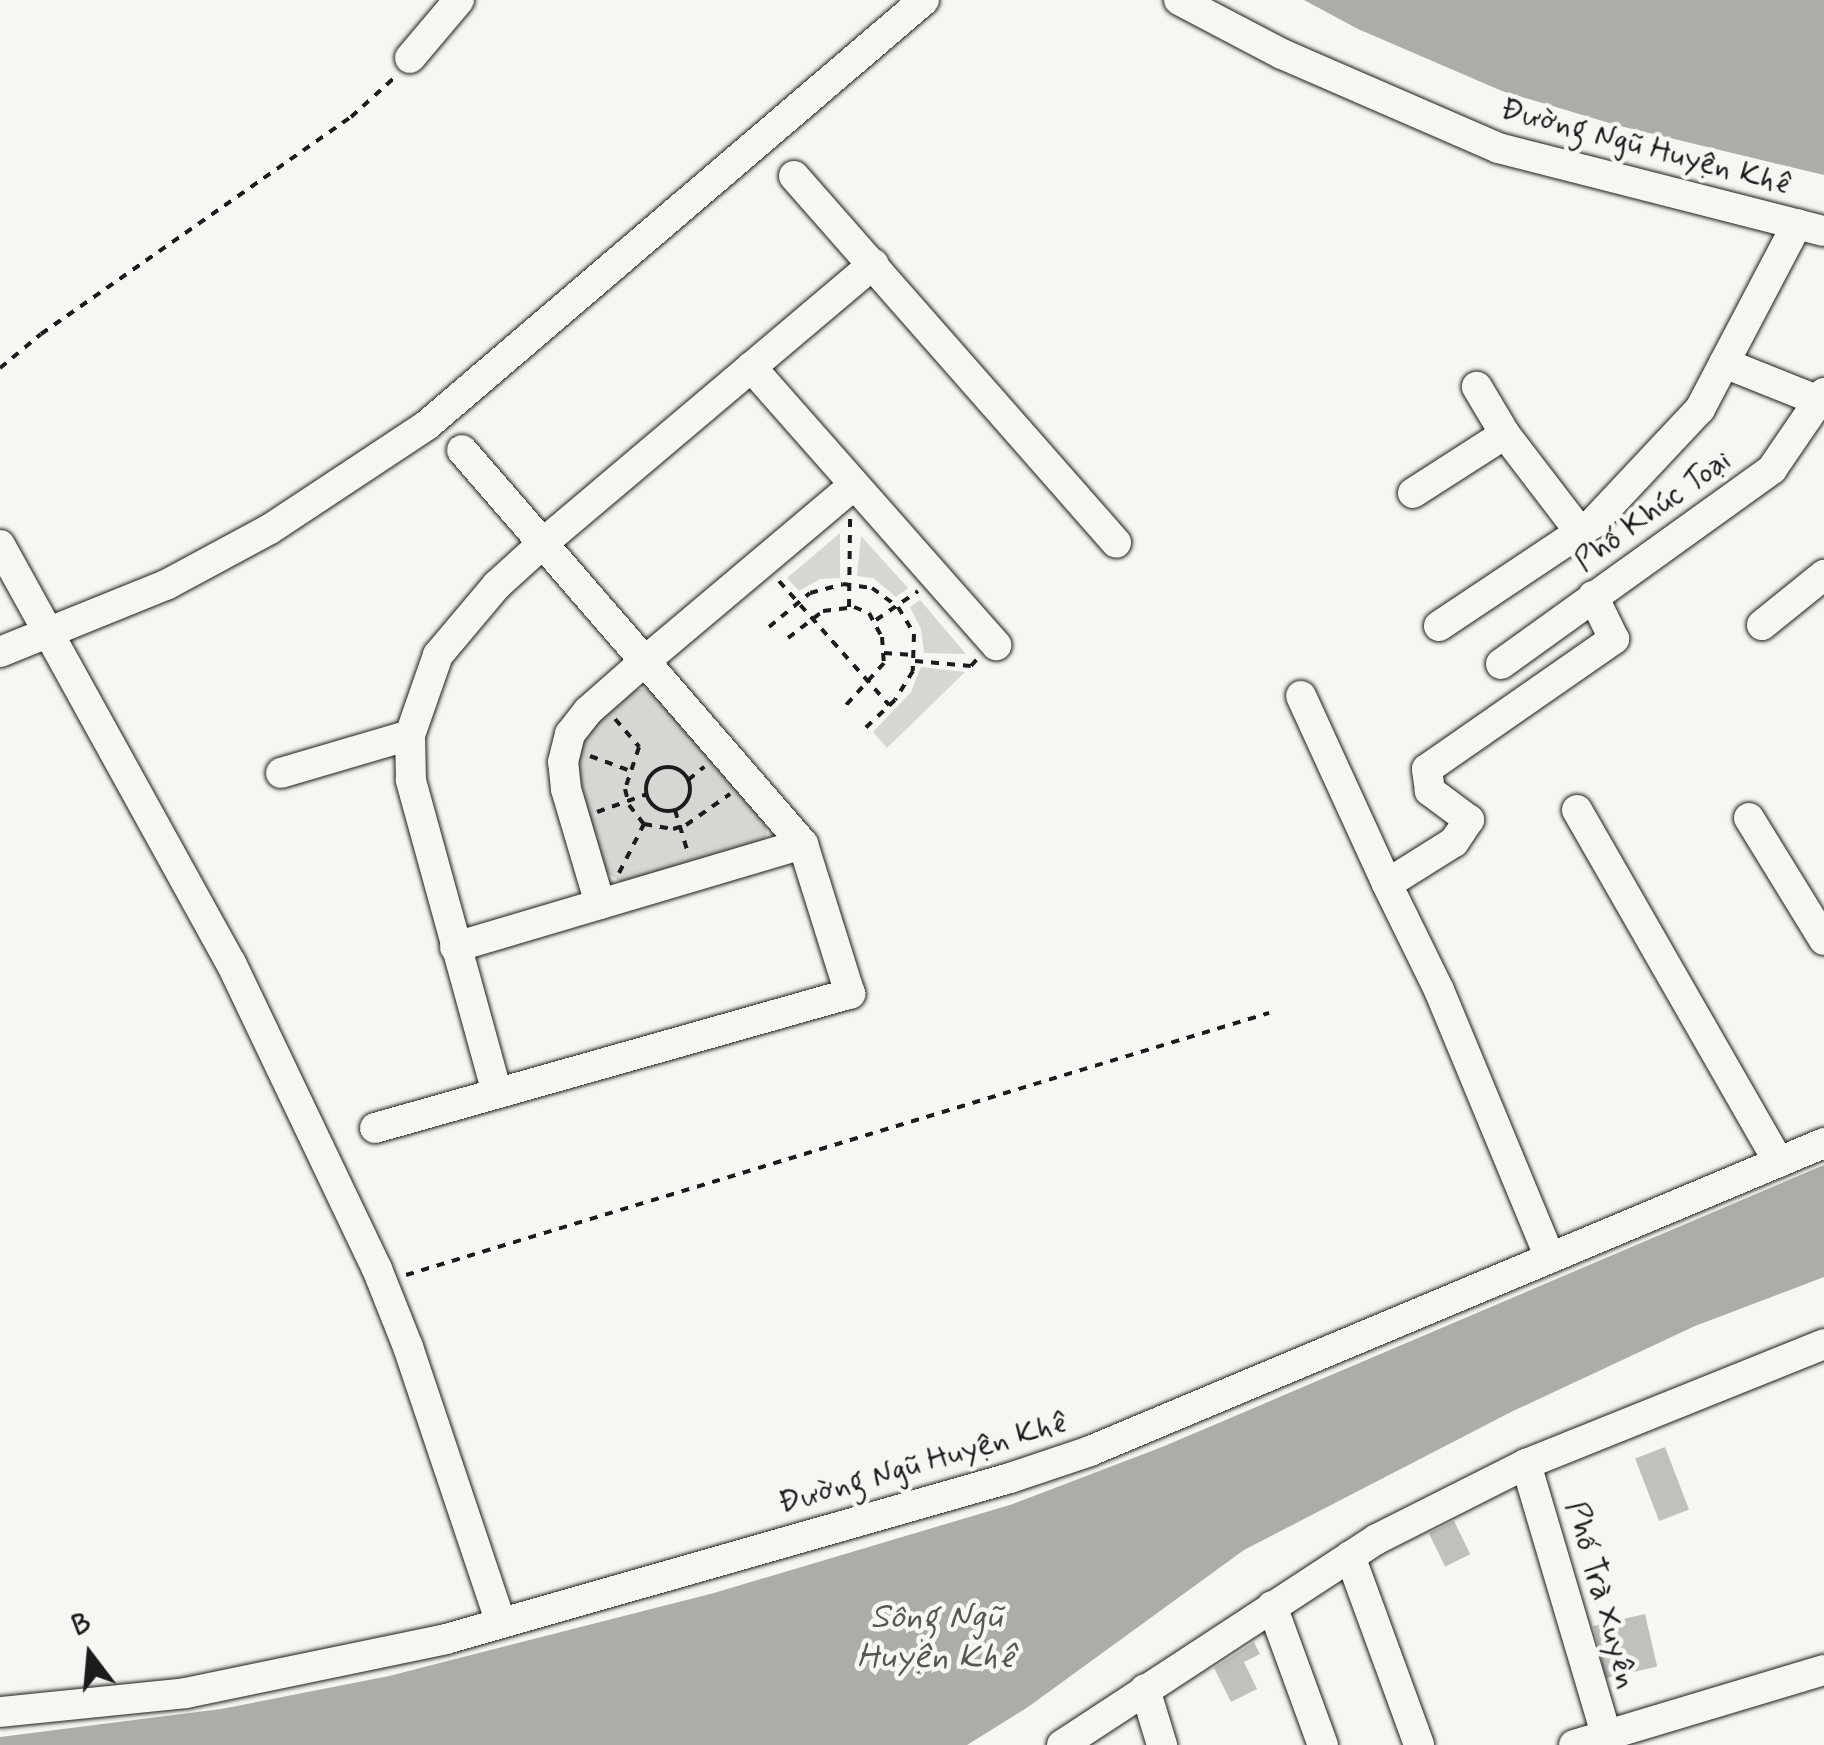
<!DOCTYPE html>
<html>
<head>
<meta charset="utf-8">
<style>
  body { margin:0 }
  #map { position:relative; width:1824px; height:1745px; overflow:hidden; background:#f6f6f2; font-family:Mynerve,sans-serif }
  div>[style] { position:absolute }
  .green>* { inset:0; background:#d6d6d2 }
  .water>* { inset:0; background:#acaca9 }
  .building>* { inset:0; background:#c0c0bd; transform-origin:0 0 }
  .path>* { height:4px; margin-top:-2px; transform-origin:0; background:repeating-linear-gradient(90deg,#1c1c1c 0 8px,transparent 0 16px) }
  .path>.ring { margin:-2px; padding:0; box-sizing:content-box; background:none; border:4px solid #1c1c1c; border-radius:50% }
  .roads { filter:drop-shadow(0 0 2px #1c1c1c) drop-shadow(0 0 2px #1c1c1c) }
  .minor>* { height:30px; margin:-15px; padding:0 15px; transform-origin:15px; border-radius:15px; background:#f6f6f2 }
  span { translate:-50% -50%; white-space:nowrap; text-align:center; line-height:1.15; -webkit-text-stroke:9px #f6f6f2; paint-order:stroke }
  .street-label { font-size:32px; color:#1c1c1c }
  .water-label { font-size:35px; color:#565654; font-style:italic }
  .north { position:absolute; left:40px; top:1605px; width:100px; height:100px; -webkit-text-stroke:8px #f6f6f2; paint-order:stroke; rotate:344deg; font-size:28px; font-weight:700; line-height:40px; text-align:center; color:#1c1c1c }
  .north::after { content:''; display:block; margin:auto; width:35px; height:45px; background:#1c1c1c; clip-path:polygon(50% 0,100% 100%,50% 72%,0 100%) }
</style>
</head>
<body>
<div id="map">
  <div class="green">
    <i style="clip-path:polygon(840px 533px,840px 578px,820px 579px,799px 591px,787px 578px)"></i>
    <i style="clip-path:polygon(861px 536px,908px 588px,896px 597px,873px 578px,857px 576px)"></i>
    <i style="clip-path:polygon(920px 600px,966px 654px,924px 653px,921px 629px,910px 607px)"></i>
    <i style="clip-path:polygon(921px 667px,965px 672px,887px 748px,873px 732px,911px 692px)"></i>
    <i style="clip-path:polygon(649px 688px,765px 817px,767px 835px,753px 851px,623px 883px,605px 872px,575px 762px,580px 744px,598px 720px,636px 690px)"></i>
  </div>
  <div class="water">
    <i style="clip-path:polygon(1304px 0,1824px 0,1824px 175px,1616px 125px,1502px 91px,1358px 29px)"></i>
    <i style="clip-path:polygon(1824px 1165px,1824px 1277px,1695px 1326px,1511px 1412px,1244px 1550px,1028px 1707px,967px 1745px,0 1745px,0 1737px,221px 1709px,389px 1676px,714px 1593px,1013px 1504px,1162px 1447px)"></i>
  </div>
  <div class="building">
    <i style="left:1665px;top:1447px;width:67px;height:32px;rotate:69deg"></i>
    <i style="left:1454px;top:1521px;width:37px;height:28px;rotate:64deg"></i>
    <i style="left:1645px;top:1614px;width:54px;height:53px;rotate:77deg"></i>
    <i style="clip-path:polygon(1254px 1642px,1260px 1654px,1244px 1662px,1257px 1689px,1231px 1702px,1214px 1668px)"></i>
  </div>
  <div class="path">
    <i style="left:0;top:368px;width:53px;rotate:-39.7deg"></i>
    <i style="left:41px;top:334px;width:378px;rotate:-35deg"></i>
    <i style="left:351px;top:117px;width:58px;rotate:-42.2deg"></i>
    <i style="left:779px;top:581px;width:166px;rotate:48.4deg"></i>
    <i style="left:849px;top:607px;width:88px;rotate:-89.3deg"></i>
    <i style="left:876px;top:620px;width:51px;rotate:-34.6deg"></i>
    <i style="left:769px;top:627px;width:53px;rotate:-39.7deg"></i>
    <i style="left:810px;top:593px;width:34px;rotate:-15deg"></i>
    <i style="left:843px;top:584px;width:29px;rotate:8deg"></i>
    <i style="left:872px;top:588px;width:32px;rotate:36deg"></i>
    <i style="left:898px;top:607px;width:31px;rotate:59deg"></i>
    <i style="left:914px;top:634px;width:37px;rotate:92deg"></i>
    <i style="left:913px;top:671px;width:34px;rotate:122deg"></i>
    <i style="left:895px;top:700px;width:47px;rotate:136.7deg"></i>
    <i style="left:788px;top:638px;width:44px;rotate:-37.6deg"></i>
    <i style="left:823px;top:611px;width:31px;rotate:-7deg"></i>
    <i style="left:854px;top:607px;width:16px;rotate:22deg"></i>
    <i style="left:869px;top:613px;width:27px;rotate:62deg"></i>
    <i style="left:882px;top:637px;width:26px;rotate:86deg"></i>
    <i style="left:884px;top:663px;width:57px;rotate:132.1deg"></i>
    <i style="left:884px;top:653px;width:30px;rotate:4deg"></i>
    <i style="left:915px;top:661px;width:56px;rotate:5.1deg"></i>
    <i style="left:971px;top:666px;width:9px;rotate:-49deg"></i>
    <i style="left:615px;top:719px;width:37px;rotate:49deg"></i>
    <i style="left:639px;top:747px;width:44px;rotate:108.4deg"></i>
    <i style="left:625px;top:789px;width:16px;rotate:76deg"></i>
    <i style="left:629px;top:805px;width:24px;rotate:52deg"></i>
    <i style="left:644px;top:824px;width:29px;rotate:10deg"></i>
    <i style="left:673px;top:829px;width:14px;rotate:-17deg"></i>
    <i style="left:686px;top:825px;width:54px;rotate:-35.2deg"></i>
    <i style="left:590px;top:756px;width:40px;rotate:20.2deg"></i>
    <i class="ring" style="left:646px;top:767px;width:40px;height:40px"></i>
    <i style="left:688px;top:780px;width:21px;rotate:-39deg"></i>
    <i style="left:675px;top:810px;width:45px;rotate:73.2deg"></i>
    <i style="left:597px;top:812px;width:53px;rotate:-19.8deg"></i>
    <i style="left:619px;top:873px;width:55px;rotate:-63deg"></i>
    <i style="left:406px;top:1275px;width:902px;rotate:-16.89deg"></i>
  </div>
  <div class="roads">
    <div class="minor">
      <i style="left:1179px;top:0;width:116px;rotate:27.7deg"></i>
      <i style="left:1282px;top:54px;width:236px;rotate:23.5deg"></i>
      <i style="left:1498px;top:148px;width:336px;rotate:14.3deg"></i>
      <i style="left:410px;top:58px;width:76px;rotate:-49.8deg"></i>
      <i style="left:794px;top:176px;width:488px;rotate:48.7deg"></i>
      <i style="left:1724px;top:363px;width:108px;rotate:21.8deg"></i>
      <i style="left:751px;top:367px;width:371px;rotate:48.6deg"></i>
      <i style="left:1505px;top:434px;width:123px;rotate:52.6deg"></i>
      <i style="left:1413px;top:493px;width:109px;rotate:-32.7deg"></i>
      <i style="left:1505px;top:434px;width:55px;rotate:-120.8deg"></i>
      <i style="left:0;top:545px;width:478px;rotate:61.1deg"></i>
      <i style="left:231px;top:963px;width:339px;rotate:64.5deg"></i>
      <i style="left:377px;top:1269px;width:84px;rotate:68.3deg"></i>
      <i style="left:408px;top:1347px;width:291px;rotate:71.4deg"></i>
      <i style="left:1762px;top:625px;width:80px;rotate:-38.9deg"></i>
      <i style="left:1439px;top:626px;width:184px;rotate:-33.7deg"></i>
      <i style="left:1592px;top:524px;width:158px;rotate:-46.8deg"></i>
      <i style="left:1700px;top:409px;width:209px;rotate:-62.3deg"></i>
      <i style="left:0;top:652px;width:179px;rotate:-22deg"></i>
      <i style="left:166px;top:585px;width:118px;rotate:-28.3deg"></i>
      <i style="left:270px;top:529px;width:188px;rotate:-33.5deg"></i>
      <i style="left:427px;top:425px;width:654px;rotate:-40.53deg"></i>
      <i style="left:1501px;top:664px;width:334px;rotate:-35.7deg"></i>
      <i style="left:1772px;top:469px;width:92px;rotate:-55.6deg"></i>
      <i style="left:1301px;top:696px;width:207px;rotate:65.4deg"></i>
      <i style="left:281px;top:773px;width:134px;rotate:-16.4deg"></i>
      <i style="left:1577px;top:810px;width:406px;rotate:60.2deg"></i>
      <i style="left:1749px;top:818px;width:143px;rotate:58.4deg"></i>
      <i style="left:600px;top:904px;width:120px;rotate:-106.5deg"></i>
      <i style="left:566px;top:789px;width:27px;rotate:-96deg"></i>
      <i style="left:563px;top:762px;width:29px;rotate:-76deg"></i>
      <i style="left:570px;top:734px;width:29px;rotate:-52deg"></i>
      <i style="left:588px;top:711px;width:76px;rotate:-41.3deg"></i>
      <i style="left:645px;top:661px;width:273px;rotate:-40.1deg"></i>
      <i style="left:455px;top:947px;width:363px;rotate:-16.5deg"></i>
      <i style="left:497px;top:1093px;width:325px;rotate:-105.4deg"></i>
      <i style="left:411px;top:780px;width:45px;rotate:-91.3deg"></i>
      <i style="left:410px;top:735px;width:85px;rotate:-70.7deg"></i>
      <i style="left:438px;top:655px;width:92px;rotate:-49.9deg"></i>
      <i style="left:497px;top:585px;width:61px;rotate:-42.3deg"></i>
      <i style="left:542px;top:544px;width:434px;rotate:-40.2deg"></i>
      <i style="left:375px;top:1128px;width:494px;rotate:-15.8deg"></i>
      <i style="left:850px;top:994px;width:157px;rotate:-107.4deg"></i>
      <i style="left:803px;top:844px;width:521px;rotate:-130.88deg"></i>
      <i style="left:1550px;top:1258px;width:290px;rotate:-112.5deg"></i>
      <i style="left:1439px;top:990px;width:118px;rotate:-116.1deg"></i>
      <i style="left:1387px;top:884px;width:79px;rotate:-32.1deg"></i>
      <i style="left:1454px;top:842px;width:27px;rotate:-56deg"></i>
      <i style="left:1469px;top:820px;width:49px;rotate:-143.4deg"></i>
      <i style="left:1430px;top:791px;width:22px;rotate:-98deg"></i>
      <i style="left:1427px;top:769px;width:228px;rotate:-34.8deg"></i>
      <i style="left:1614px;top:639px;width:48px;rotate:-116deg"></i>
      <i style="left:1526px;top:1464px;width:293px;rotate:73.5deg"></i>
      <i style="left:1350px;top:1556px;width:201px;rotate:69.9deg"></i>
      <i style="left:1272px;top:1606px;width:148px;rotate:69.9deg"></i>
      <i style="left:1145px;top:1689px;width:59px;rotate:73.1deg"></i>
      <i style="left:0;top:1712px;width:187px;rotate:-5.8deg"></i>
      <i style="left:186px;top:1693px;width:266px;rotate:-11.7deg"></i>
      <i style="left:446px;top:1639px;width:587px;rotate:-15.93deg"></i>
      <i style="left:1010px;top:1478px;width:84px;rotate:-18.6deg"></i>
      <i style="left:1090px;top:1451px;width:796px;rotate:-22.76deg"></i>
      <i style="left:1062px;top:1745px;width:376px;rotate:-33.2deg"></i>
      <i style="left:1377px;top:1539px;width:167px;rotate:-26.7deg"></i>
      <i style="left:1526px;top:1464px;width:321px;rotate:-21.9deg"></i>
      <i style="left:1574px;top:1745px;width:261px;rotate:-16.7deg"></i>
    </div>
  </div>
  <div class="street-label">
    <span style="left:1646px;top:147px;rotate:15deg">Đường Ngũ Huyện Khê</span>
    <span style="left:1653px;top:511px;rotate:-36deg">Phố Khúc Toại</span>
    <span style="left:923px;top:1463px;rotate:-16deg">Đường Ngũ Huyện Khê</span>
    <span style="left:1601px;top:1595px;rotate:74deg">Phố Trà Xuyên</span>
  </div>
  <div class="water-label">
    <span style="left:936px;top:1637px">Sông Ngũ<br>Huyện Khê</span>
  </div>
  <div class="north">B</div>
</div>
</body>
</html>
